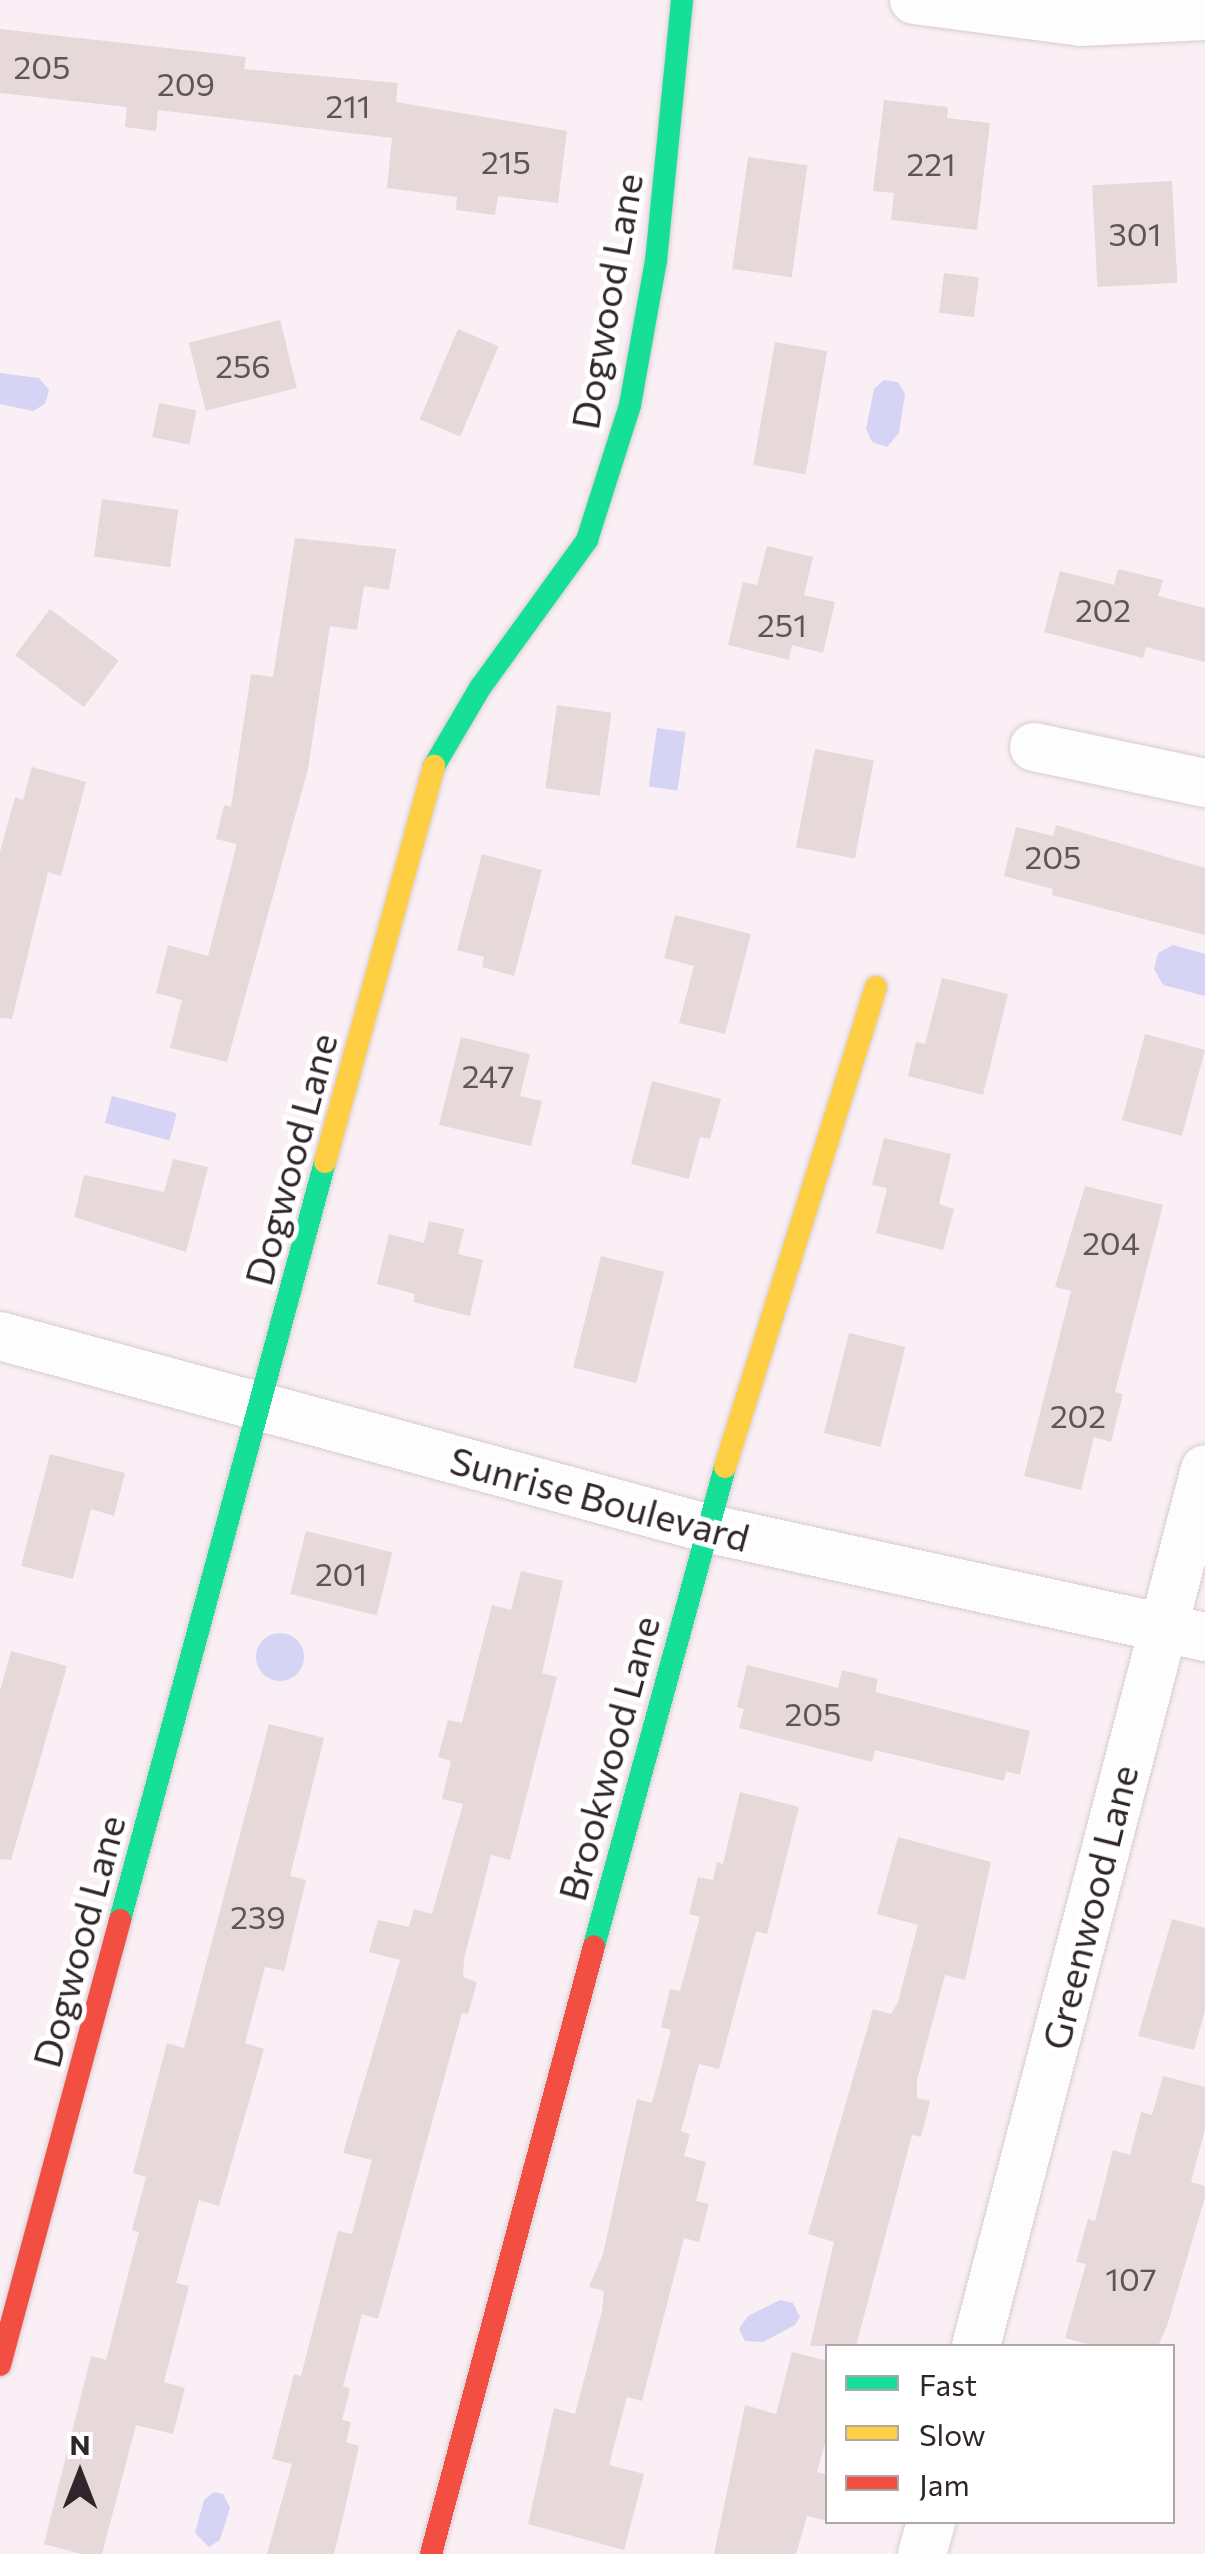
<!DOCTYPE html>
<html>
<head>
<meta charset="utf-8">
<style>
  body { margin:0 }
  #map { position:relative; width:1205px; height:2554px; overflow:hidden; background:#faeff4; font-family:Commissioner,sans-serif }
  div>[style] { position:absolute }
  .water>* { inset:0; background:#d5d4f5; transform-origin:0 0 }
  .round { border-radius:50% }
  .building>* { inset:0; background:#e7d8d9; transform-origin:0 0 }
  .roads { filter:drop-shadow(0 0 2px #d7ccd1) drop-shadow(0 0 2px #d7ccd1) }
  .street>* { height:48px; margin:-24px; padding:0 24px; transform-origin:24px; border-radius:24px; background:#fefdfd }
  .fast>* { height:22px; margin:-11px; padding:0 11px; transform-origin:11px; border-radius:11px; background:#16e098 }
  .slow>* { height:22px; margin:-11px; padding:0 11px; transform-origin:11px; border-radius:11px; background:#ffcf43 }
  .jam>* { height:22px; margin:-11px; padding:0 11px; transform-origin:11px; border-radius:11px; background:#f24e42 }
  span { translate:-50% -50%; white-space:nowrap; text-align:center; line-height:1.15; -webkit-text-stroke:10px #fff; paint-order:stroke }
  .number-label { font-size:32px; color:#605458 }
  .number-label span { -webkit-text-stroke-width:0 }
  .street-label { font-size:38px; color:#30252a }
  .legend { position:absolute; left:825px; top:2344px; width:350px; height:180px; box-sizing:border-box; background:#fff; border:2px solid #aca8aa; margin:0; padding:12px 18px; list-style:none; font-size:30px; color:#30252a }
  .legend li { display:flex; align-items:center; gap:20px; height:50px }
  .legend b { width:50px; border:2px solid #aca8aa }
  .north { position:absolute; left:30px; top:2424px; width:100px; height:100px; -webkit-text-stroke:8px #fff; paint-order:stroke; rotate:0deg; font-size:28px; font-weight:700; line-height:40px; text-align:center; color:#30252a }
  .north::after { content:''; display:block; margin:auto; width:35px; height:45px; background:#30252a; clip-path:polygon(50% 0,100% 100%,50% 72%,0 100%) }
</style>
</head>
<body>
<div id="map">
  <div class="water">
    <i style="clip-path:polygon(0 373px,39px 378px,49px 390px,45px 404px,33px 411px,0 404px)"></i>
    <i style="clip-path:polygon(884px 380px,898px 382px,905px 394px,899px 433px,887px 447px,872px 442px,866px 429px,874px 389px)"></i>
    <i style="left:657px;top:728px;width:29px;height:59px;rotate:8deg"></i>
    <i style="clip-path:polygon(1173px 945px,1205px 954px,1205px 996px,1163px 985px,1154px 969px,1158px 953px)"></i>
    <i style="left:112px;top:1096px;width:67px;height:28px;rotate:15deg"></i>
    <i class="round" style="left:256px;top:1633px;width:48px;height:48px"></i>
    <i style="clip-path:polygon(780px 2300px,793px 2303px,800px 2317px,795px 2325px,763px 2342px,745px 2341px,739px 2329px,748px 2316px)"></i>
    <i style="clip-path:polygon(214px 2492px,223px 2494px,230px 2508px,220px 2540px,209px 2547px,195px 2533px,204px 2500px)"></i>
  </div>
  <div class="building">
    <i style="clip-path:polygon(0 29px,246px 57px,244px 69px,398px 83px,396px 102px,567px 131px,558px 203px,498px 196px,495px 215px,456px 210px,457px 197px,387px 188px,392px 138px,158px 110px,156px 131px,125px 127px,127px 107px,0 93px)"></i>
    <i style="clip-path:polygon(884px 100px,948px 107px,947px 118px,990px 123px,977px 230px,891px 220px,894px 193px,873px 191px)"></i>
    <i style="left:748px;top:157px;width:60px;height:113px;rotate:8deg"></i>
    <i style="left:1172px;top:181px;width:102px;height:80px;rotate:87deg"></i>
    <i style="left:944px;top:273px;width:35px;height:40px;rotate:7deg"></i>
    <i style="left:280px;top:320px;width:70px;height:94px;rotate:76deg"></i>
    <i style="left:458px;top:329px;width:44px;height:98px;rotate:23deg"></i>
    <i style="left:775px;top:342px;width:53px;height:125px;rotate:10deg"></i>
    <i style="left:159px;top:403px;width:38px;height:35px;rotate:11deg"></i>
    <i style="left:102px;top:499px;width:77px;height:58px;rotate:8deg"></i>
    <i style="clip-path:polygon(295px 538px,396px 549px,389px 590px,364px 586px,357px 630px,330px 626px,308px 769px,227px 1062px,170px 1048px,182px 1000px,156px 993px,168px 945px,208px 956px,237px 844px,216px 839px,224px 805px,231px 807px,251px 674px,273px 677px)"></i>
    <i style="clip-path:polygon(767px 546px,813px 557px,804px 595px,835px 602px,823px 653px,792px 645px,789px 660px,728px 645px,743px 582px,757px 585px)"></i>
    <i style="clip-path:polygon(1118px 569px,1163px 580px,1158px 596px,1205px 608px,1205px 662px,1146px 647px,1143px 658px,1044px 632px,1060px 571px,1114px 585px)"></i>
    <i style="left:50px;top:609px;width:86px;height:58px;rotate:37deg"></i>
    <i style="left:557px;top:705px;width:55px;height:84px;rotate:8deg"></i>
    <i style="left:815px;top:749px;width:60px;height:100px;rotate:11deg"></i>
    <i style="clip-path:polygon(32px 767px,86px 782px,61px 876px,48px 872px,12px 1019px,0 1018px,0 852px,15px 797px,23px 800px)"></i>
    <i style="clip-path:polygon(1056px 825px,1205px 868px,1205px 935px,1052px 895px,1053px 889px,1004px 876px,1016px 827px,1053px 836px)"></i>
    <i style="clip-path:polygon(482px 854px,542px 870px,514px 976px,482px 967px,484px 957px,457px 950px)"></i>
    <i style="clip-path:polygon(675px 915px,751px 934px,725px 1034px,679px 1023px,694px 966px,664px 958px)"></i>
    <i style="clip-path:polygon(942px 978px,1008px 994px,983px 1095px,908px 1076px,916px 1042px,925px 1044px)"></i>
    <i style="left:1145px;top:1034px;width:62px;height:89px;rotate:15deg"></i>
    <i style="clip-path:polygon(461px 1037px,530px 1054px,520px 1096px,542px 1101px,531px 1146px,439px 1125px)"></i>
    <i style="clip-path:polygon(652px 1081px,721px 1099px,710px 1139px,700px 1137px,689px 1179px,631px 1164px)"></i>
    <i style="clip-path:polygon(884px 1138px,951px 1154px,939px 1204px,954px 1209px,943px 1250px,876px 1233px,887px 1188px,872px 1185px)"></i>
    <i style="clip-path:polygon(173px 1159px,208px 1167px,186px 1252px,74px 1217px,84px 1175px,164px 1192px)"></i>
    <i style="clip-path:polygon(1085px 1186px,1163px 1205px,1115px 1392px,1123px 1394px,1111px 1442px,1094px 1437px,1081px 1490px,1024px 1476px,1071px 1291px,1055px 1287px)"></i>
    <i style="clip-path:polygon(429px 1221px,464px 1229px,458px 1254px,483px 1260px,470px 1316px,413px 1302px,415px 1294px,377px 1284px,389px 1234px,424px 1243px)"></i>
    <i style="left:601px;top:1256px;width:65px;height:115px;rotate:14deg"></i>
    <i style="left:849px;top:1333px;width:58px;height:103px;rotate:14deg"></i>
    <i style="clip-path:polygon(50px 1454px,125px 1473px,114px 1516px,91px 1509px,73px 1579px,21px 1566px)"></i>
    <i style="left:306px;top:1531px;width:89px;height:65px;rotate:14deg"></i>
    <i style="clip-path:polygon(521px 1571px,563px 1581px,542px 1673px,557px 1677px,510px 1860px,491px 1855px,464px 1959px,463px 1977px,477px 1982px,468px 2014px,462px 2013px,378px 2319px,362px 2314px,343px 2386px,350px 2389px,342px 2420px,351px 2422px,346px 2442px,359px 2446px,344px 2513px,334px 2554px,267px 2554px,292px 2464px,272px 2459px,294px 2374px,301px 2376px,338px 2231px,352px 2234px,372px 2160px,343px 2153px,400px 1960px,369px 1952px,378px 1920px,409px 1927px,414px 1909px,432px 1914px,463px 1804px,442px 1799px,451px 1761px,438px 1757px,448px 1720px,462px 1723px,492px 1605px,511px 1610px)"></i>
    <i style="clip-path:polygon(11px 1651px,67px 1666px,11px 1860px,0 1859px,0 1691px)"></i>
    <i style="clip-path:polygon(747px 1665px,838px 1688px,842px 1670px,878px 1679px,875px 1692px,1030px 1731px,1020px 1775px,1006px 1771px,1004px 1781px,875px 1750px,872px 1762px,739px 1728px,744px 1709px,737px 1707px)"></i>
    <i style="clip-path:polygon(269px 1724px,324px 1738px,290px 1876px,306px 1880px,284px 1971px,265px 1967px,245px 2043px,264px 2049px,219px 2206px,199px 2200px,176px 2283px,189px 2286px,164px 2382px,185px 2388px,173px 2434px,136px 2425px,102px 2554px,81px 2554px,44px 2544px,91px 2356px,106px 2360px,139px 2232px,132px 2230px,146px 2177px,133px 2173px,167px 2043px,184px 2048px)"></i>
    <i style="clip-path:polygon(740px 1792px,799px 1807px,767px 1934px,756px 1931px,719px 2069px,699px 2064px,681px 2131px,690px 2134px,684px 2156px,706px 2162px,696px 2201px,709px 2204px,699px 2242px,684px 2238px,642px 2401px,627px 2397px,609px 2465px,644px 2474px,624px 2550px,528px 2524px,554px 2408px,575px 2414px,602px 2311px,604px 2291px,589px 2287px,603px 2254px,637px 2099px,652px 2103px,671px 2030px,661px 2027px,670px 1989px,680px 1991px,700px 1917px,689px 1914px,698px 1877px,713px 1880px,717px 1862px,723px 1864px)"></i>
    <i style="clip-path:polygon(898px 1837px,991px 1862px,965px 1980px,945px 1975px,917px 2080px,917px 2098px,930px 2101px,921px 2137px,912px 2135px,856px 2346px,810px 2346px,834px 2242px,808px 2234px,873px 2009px,891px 2014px,898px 2002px,918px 1925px,877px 1914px)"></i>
    <i style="clip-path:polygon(1172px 1919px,1205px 1928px,1205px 2010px,1194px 2050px,1138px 2036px)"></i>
    <i style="clip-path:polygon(1163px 2076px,1205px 2087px,1205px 2129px,1191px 2182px,1205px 2186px,1205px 2197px,1167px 2326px,1158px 2346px,1095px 2346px,1065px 2338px,1086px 2264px,1076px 2262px,1088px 2219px,1095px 2221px,1113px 2150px,1130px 2155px,1141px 2112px,1152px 2115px)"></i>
    <i style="clip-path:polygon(792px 2352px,828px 2361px,828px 2433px,817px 2472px,828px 2475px,828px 2521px,807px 2516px,796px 2554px,714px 2554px,745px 2405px,776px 2414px)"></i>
  </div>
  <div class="roads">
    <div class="street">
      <i style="left:914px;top:0;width:167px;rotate:7.5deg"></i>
      <i style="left:1080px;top:22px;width:125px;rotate:-2.7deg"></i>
      <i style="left:1034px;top:747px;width:175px;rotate:11.9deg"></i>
      <i style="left:0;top:1336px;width:732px;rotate:15.21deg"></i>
      <i style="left:706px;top:1528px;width:511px;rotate:12.32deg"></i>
      <i style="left:976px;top:2346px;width:906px;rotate:-75.37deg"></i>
      <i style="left:922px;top:2554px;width:33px;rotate:-74deg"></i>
    </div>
    <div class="fast">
      <i style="left:434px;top:766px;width:91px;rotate:-59.5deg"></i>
      <i style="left:480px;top:688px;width:183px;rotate:-54.1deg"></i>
      <i style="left:587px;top:540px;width:142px;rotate:-72.3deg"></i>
      <i style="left:630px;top:405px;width:146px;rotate:-79.8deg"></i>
      <i style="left:656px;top:261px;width:262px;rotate:-84.3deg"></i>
      <i style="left:120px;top:1920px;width:785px;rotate:-74.87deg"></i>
      <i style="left:594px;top:1946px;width:497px;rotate:-74.7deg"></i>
    </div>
    <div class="slow">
      <i style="left:325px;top:1162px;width:411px;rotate:-74.6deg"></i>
      <i style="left:725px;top:1467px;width:503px;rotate:-72.54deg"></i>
    </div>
    <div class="jam">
      <i style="left:0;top:2365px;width:461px;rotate:-74.9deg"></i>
      <i style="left:431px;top:2554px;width:629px;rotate:-74.99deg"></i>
    </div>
  </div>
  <div class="number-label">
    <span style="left:42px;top:66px">205</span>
    <span style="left:186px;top:83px">209</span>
    <span style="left:348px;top:105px">211</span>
    <span style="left:506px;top:161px">215</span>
    <span style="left:931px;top:163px">221</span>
    <span style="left:1135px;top:233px">301</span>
    <span style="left:243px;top:365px">256</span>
    <span style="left:1103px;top:609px">202</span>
    <span style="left:782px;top:624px">251</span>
    <span style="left:1053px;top:856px">205</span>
    <span style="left:488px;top:1075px">247</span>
    <span style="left:1111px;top:1242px">204</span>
    <span style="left:1078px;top:1415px">202</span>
    <span style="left:341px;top:1573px">201</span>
    <span style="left:813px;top:1713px">205</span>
    <span style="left:258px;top:1916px">239</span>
    <span style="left:1131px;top:2278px">107</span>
  </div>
  <div class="street-label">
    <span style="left:606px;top:301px;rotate:-80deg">Dogwood Lane</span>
    <span style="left:290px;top:1159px;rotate:-75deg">Dogwood Lane</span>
    <span style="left:600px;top:1498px;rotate:15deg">Sunrise Boulevard</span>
    <span style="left:608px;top:1758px;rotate:-75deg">Brookwood Lane</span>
    <span style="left:1089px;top:1907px;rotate:-76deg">Greenwood Lane</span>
    <span style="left:78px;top:1941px;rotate:-75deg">Dogwood Lane</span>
  </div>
  <ul class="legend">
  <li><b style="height:12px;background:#16e098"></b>Fast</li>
  <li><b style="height:12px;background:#ffcf43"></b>Slow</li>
  <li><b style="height:12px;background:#f24e42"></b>Jam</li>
  </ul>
  <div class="north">N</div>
</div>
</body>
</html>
